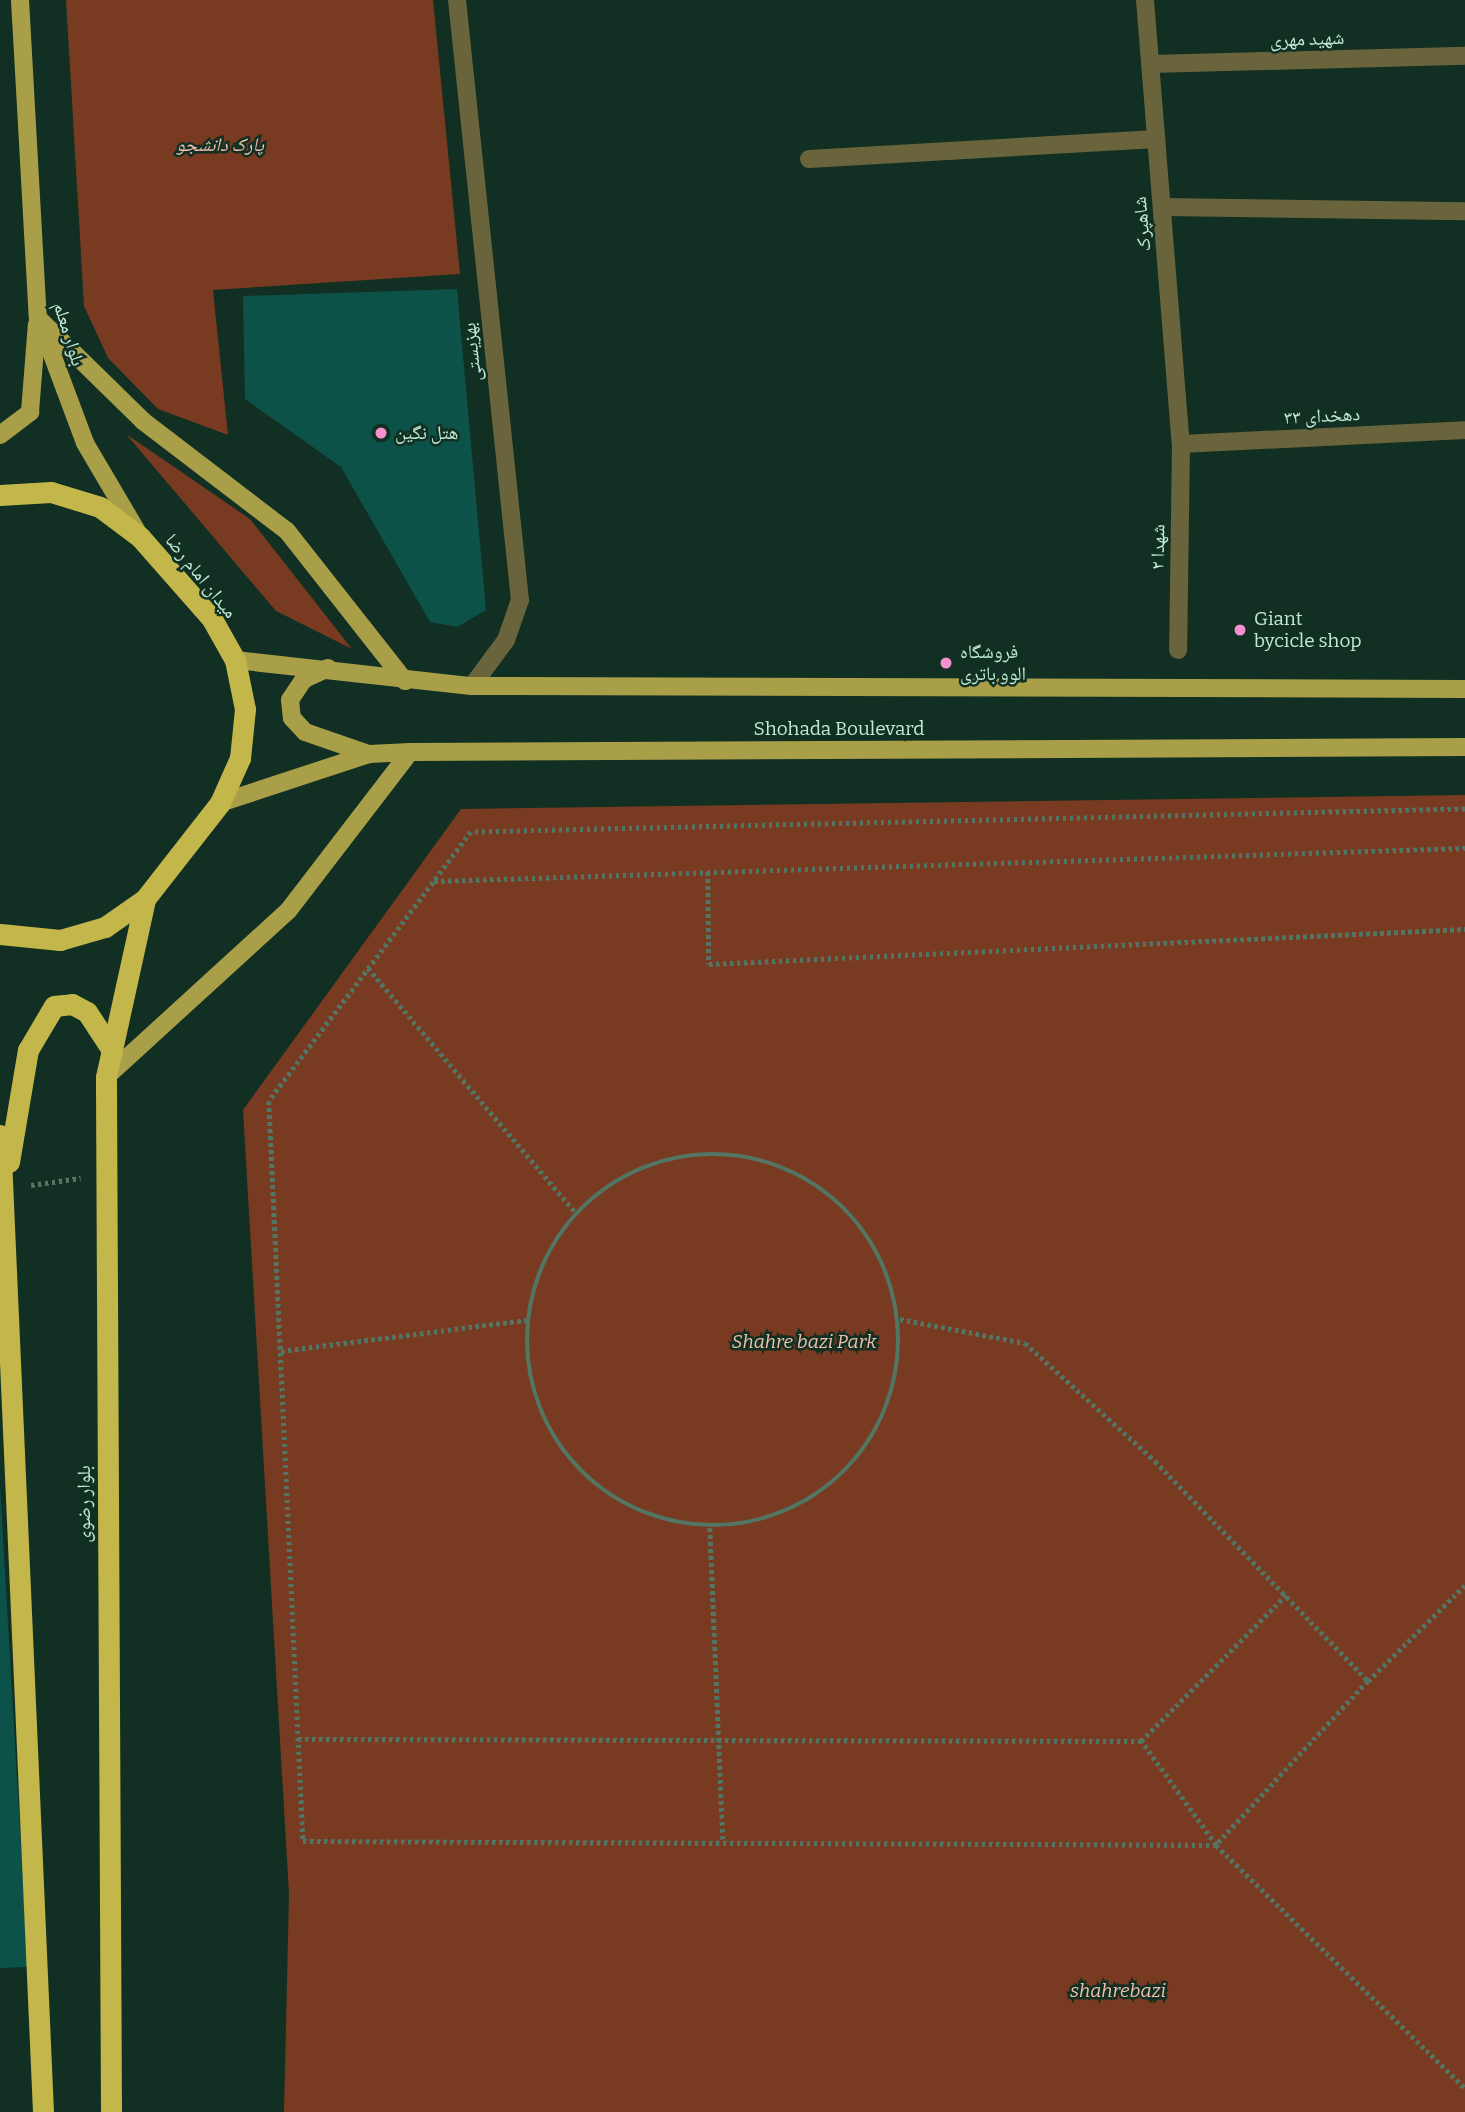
<!DOCTYPE html>
<html>
<head>
<meta charset="utf-8">
<style>
  body { margin:0 }
  #map { position:relative; width:1465px; height:2112px; overflow:hidden; background:#112f22; font-family:Bitter,"Noto Naskh Arabic",serif }
  div>[style] { position:absolute }
  .green>* { inset:0; background:#783a20 }
  .building>* { inset:0; background:#0d5249 }
  .path>* { height:4.5px; margin-top:-2.25px; transform-origin:0; background:repeating-linear-gradient(90deg,#527564 0 3.5px,transparent 0 7px) }
  .path>.ring { margin:-2.25px; padding:0; box-sizing:content-box; background:none; border:4.5px solid #527564; border-radius:50% }
  .minor>* { height:18px; margin:-9px; padding:0 9px; transform-origin:9px; border-radius:9px; background:#69643c }
  .major>* { height:18px; margin:-9px; padding:0 9px; transform-origin:9px; border-radius:9px; background:#a99f48 }
  .highway>* { height:21px; margin:-10.5px; padding:0 10.5px; transform-origin:10.5px; border-radius:10.5px; background:#c3b64a }
  .dots>* { width:19px; height:19px; translate:-50% -50%; box-sizing:border-box; border:4px solid #112f22; border-radius:50% }
  span { translate:-50% -50%; white-space:nowrap; text-align:center; line-height:1.15; -webkit-text-stroke:5px #112f22; paint-order:stroke }
  .street-label { font-size:19px; color:#bfead4 }
  .park-label { font-size:19px; color:#f2c1ad; font-style:italic }
  .poi-label { font-size:19px; color:#bfead4 }
  .left { translate:0 -50%; text-align:left }
</style>
</head>
<body>
<div id="map">
  <div class="green">
    <i style="clip-path:polygon(66px 0,433px 0,460px 274px,213px 290px,228px 435px,158px 409px,108px 358px,84px 306px)"></i>
    <i style="clip-path:polygon(126px 434px,250px 519px,352px 649px,276px 611px)"></i>
    <i style="clip-path:polygon(1465px 795px,1465px 2112px,284px 2112px,289px 1894px,243px 1110px,461px 809px)"></i>
  </div>
  <div class="building">
    <i style="clip-path:polygon(457px 289px,486px 610px,457px 627px,430px 622px,341px 467px,245px 399px,243px 296px)"></i>
    <i style="clip-path:polygon(0 1486px,28px 1967px,0 1968px)"></i>
  </div>
  <div class="path">
    <i style="left:1465px;top:809px;width:994px;rotate:178.67deg"></i>
    <i style="left:471px;top:832px;width:336px;rotate:126.9deg"></i>
    <i style="left:269px;top:1101px;width:741px;rotate:87.37deg"></i>
    <i style="left:303px;top:1841px;width:913px;rotate:0.25deg"></i>
    <i style="left:1216px;top:1845px;width:348px;rotate:44.3deg"></i>
    <i style="left:708px;top:872px;width:92px;rotate:89.4deg"></i>
    <i style="left:709px;top:964px;width:757px;rotate:-2.65deg"></i>
    <i style="left:434px;top:881px;width:1032px;rotate:-1.83deg"></i>
    <i style="left:368px;top:968px;width:321px;rotate:49.7deg"></i>
    <i class="ring" style="left:527px;top:1154px;width:367.5px;height:367.5px"></i>
    <i style="left:31px;top:1185px;width:50px;rotate:-8deg"></i>
    <i style="left:900px;top:1319px;width:127px;rotate:10.9deg"></i>
    <i style="left:1025px;top:1343px;width:176px;rotate:42.2deg"></i>
    <i style="left:1155px;top:1461px;width:306px;rotate:45.9deg"></i>
    <i style="left:1368px;top:1681px;width:224px;rotate:132.8deg"></i>
    <i style="left:1216px;top:1845px;width:128px;rotate:-125.8deg"></i>
    <i style="left:281px;top:1351px;width:247px;rotate:-7.2deg"></i>
    <i style="left:710px;top:1528px;width:314px;rotate:87.6deg"></i>
    <i style="left:1368px;top:1681px;width:136px;rotate:-44.7deg"></i>
    <i style="left:298px;top:1739px;width:843px;rotate:0.14deg"></i>
    <i style="left:1141px;top:1741px;width:206px;rotate:-45.2deg"></i>
  </div>
  <div class="minor">
    <i style="left:457px;top:0;width:603px;rotate:84.01deg"></i>
    <i style="left:520px;top:600px;width:42px;rotate:109.3deg"></i>
    <i style="left:506px;top:640px;width:57px;rotate:126.5deg"></i>
    <i style="left:1145px;top:0;width:445px;rotate:85.4deg"></i>
    <i style="left:1181px;top:444px;width:206px;rotate:90.8deg"></i>
    <i style="left:1151px;top:64px;width:314px;rotate:-1.5deg"></i>
    <i style="left:809px;top:159px;width:348px;rotate:-3.3deg"></i>
    <i style="left:1162px;top:207px;width:303px;rotate:0.8deg"></i>
    <i style="left:1181px;top:444px;width:284px;rotate:-2.8deg"></i>
  </div>
  <div class="major">
    <i style="left:20px;top:0;width:318px;rotate:86.8deg"></i>
    <i style="left:38px;top:317px;width:134px;rotate:69.5deg"></i>
    <i style="left:85px;top:443px;width:104px;rotate:59.5deg"></i>
    <i style="left:41px;top:321px;width:143px;rotate:44.4deg"></i>
    <i style="left:143px;top:421px;width:181px;rotate:37.4deg"></i>
    <i style="left:287px;top:531px;width:191px;rotate:51.8deg"></i>
    <i style="left:0;top:435px;width:38px;rotate:-37deg"></i>
    <i style="left:30px;top:412px;width:88px;rotate:-85.5deg"></i>
    <i style="left:235px;top:660px;width:238px;rotate:6.3deg"></i>
    <i style="left:472px;top:686px;width:993px;rotate:0.17deg"></i>
    <i style="left:328px;top:668px;width:26px;rotate:155deg"></i>
    <i style="left:304px;top:679px;width:25px;rotate:124deg"></i>
    <i style="left:290px;top:700px;width:18px;rotate:84deg"></i>
    <i style="left:292px;top:718px;width:19px;rotate:47deg"></i>
    <i style="left:305px;top:732px;width:68px;rotate:19deg"></i>
    <i style="left:220px;top:803px;width:157px;rotate:-18.2deg"></i>
    <i style="left:369px;top:754px;width:41px;rotate:-2.8deg"></i>
    <i style="left:410px;top:752px;width:1055px;rotate:-0.27deg"></i>
    <i style="left:106px;top:1077px;width:246px;rotate:-42.4deg"></i>
    <i style="left:288px;top:911px;width:200px;rotate:-52.5deg"></i>
  </div>
  <div class="highway">
    <i style="left:0;top:495px;width:51px;rotate:-3.4deg"></i>
    <i style="left:51px;top:492px;width:51px;rotate:17deg"></i>
    <i style="left:100px;top:507px;width:50px;rotate:36.9deg"></i>
    <i style="left:140px;top:537px;width:109px;rotate:48.7deg"></i>
    <i style="left:212px;top:619px;width:47px;rotate:60.7deg"></i>
    <i style="left:235px;top:660px;width:50px;rotate:78.5deg"></i>
    <i style="left:245px;top:709px;width:49px;rotate:95.8deg"></i>
    <i style="left:240px;top:758px;width:49px;rotate:114deg"></i>
    <i style="left:220px;top:803px;width:122px;rotate:128deg"></i>
    <i style="left:145px;top:899px;width:49px;rotate:145deg"></i>
    <i style="left:105px;top:927px;width:47px;rotate:163.9deg"></i>
    <i style="left:60px;top:940px;width:60px;rotate:-174.3deg"></i>
    <i style="left:0;top:1135px;width:978px;rotate:87.48deg"></i>
    <i style="left:9px;top:1162px;width:114px;rotate:-80.4deg"></i>
    <i style="left:28px;top:1050px;width:51px;rotate:-59.4deg"></i>
    <i style="left:54px;top:1006px;width:18px;rotate:-6deg"></i>
    <i style="left:72px;top:1004px;width:17px;rotate:28deg"></i>
    <i style="left:87px;top:1012px;width:45px;rotate:56.7deg"></i>
    <i style="left:111px;top:2112px;width:1035px;rotate:-90.28deg"></i>
    <i style="left:106px;top:1077px;width:182px;rotate:-77.6deg"></i>
  </div>
  <div class="dots">
    <i style="left:381px;top:433px;background:#f690d0"></i>
    <i style="left:1240px;top:630px;background:#f690d0"></i>
    <i style="left:946px;top:663px;background:#f690d0"></i>
  </div>
  <div class="street-label">
    <span style="left:1307px;top:39px;rotate:-2deg">شهید مهری</span>
    <span style="left:1142px;top:224px;rotate:-95deg">شاهپرک</span>
    <span style="left:69px;top:334px;rotate:73deg">بلوار معلم</span>
    <span style="left:472px;top:352px;rotate:-96deg">بهزیستی</span>
    <span style="left:1322px;top:416px;rotate:-3deg">دهخدای ۳۳</span>
    <span style="left:1158px;top:547px;rotate:-89deg">شهدا ۲</span>
    <span style="left:201px;top:576px;rotate:51deg">میدان امام رضا</span>
    <span style="left:839px;top:729px">Shohada Boulevard</span>
    <span style="left:84px;top:1504px;rotate:-90deg">بلوار رضوی</span>
  </div>
  <div class="park-label">
    <span style="left:220px;top:145px">پارک دانشجو</span>
    <span style="left:804px;top:1342px">Shahre bazi Park</span>
    <span style="left:1118px;top:1991px">shahrebazi</span>
  </div>
  <div class="poi-label">
    <span class="left" style="left:395px;top:433px">هتل نگین</span>
    <span class="left" style="left:1254px;top:630px">Giant<br>bycicle shop</span>
    <span class="left" style="left:960px;top:663px">فروشگاه<br>الوو باتری</span>
  </div>
</div>
</body>
</html>
